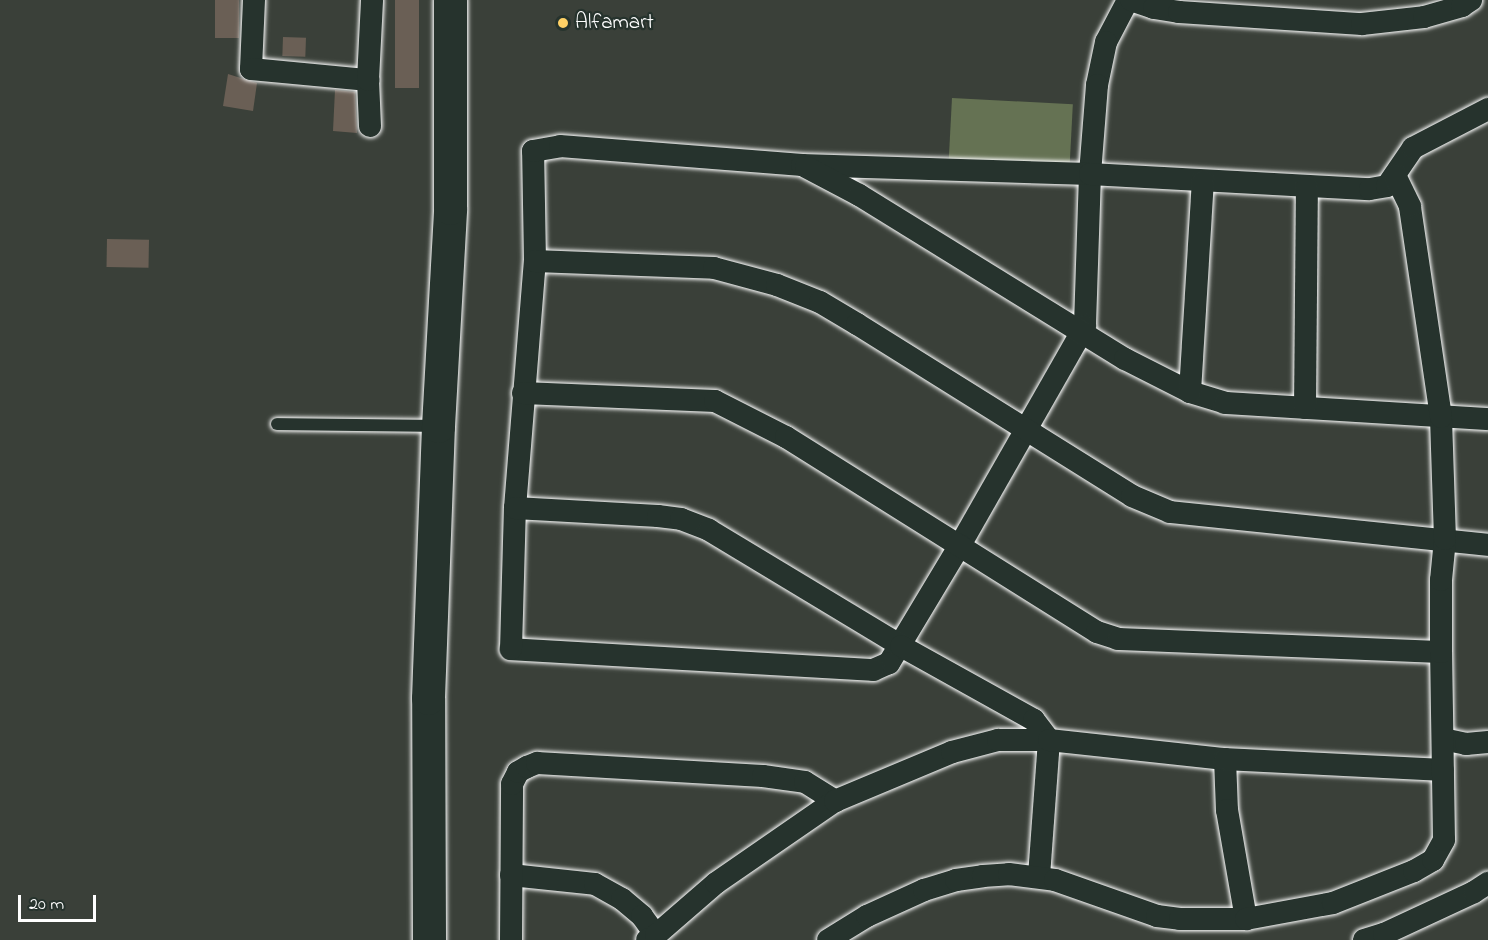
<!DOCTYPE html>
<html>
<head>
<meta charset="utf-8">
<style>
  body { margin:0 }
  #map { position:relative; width:1488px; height:940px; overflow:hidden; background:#3a4039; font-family:"Indie Flower",sans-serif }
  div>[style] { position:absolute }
  .green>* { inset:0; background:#657253; transform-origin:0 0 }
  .building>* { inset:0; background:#6a5f55; transform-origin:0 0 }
  .roads { filter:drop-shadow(0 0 2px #fff) drop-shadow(0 0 2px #fff) }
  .lane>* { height:12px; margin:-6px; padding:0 6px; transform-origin:6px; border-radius:6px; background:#26332d }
  .street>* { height:22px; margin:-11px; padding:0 11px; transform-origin:11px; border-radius:11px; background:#26332d }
  .secondary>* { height:33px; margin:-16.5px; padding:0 16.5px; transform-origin:16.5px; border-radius:16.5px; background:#26332d }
  .dots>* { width:16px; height:16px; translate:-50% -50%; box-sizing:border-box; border:3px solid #26332d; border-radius:50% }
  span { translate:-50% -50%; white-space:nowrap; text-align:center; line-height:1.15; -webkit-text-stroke:4.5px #26332d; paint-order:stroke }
  .poi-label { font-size:21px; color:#fff }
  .left { translate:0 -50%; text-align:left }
  .scale { position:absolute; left:18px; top:895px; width:78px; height:27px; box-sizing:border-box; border:3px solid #fff; border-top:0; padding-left:8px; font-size:18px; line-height:21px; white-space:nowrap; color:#fff; -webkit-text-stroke:4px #26332d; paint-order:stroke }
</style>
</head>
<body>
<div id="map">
  <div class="green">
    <i style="left:952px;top:98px;width:121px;height:65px;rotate:3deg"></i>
  </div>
  <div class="building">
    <i style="left:215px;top:0;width:24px;height:38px"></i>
    <i style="left:395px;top:0;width:24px;height:88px"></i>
    <i style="left:283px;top:37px;width:23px;height:19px;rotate:2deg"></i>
    <i style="clip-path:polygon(228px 74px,257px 83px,253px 111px,223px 106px)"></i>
    <i style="clip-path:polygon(335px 90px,355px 92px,357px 133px,333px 131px)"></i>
    <i style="left:107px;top:239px;width:42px;height:28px;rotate:1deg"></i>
  </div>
  <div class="roads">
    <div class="lane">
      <i style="left:277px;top:424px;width:159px;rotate:0.7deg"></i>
    </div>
    <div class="street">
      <i style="left:254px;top:0;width:69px;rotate:92.5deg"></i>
      <i style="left:251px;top:69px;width:118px;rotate:5.4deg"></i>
      <i style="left:1128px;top:0;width:47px;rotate:117.6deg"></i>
      <i style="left:1106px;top:42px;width:44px;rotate:101.8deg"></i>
      <i style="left:1097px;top:85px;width:89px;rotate:94.5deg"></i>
      <i style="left:1090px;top:174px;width:152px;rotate:91.9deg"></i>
      <i style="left:1085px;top:326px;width:252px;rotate:119.7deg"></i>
      <i style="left:960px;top:545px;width:138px;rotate:121deg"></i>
      <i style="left:889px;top:663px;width:17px;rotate:156deg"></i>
      <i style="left:873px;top:670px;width:363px;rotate:-176.7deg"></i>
      <i style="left:511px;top:649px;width:141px;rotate:-88.4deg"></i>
      <i style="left:515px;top:508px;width:248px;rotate:-85.4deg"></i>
      <i style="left:535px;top:261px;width:110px;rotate:-91deg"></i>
      <i style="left:533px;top:151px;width:27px;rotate:-10deg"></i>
      <i style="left:560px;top:146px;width:243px;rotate:4.5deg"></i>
      <i style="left:802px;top:165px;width:288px;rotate:1.8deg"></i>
      <i style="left:1090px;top:174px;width:280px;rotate:3.1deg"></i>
      <i style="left:1370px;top:189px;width:17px;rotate:-10deg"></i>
      <i style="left:1387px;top:186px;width:46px;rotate:-55.6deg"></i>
      <i style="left:1413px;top:148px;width:85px;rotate:-27.5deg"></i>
      <i style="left:1131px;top:0;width:24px;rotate:19deg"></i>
      <i style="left:1154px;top:8px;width:25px;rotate:9deg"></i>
      <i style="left:1179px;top:12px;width:183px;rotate:3.8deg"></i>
      <i style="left:1362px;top:24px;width:62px;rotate:-6.4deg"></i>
      <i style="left:1424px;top:17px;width:40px;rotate:-16deg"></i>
      <i style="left:1462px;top:6px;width:11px;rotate:-34deg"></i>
      <i style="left:370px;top:126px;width:46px;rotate:-92.5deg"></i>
      <i style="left:368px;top:80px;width:80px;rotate:-87.1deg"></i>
      <i style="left:806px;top:167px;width:60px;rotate:27.8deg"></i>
      <i style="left:859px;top:195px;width:312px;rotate:31.7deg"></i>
      <i style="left:1125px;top:359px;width:73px;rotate:26.9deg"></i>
      <i style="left:1190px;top:392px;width:37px;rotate:17deg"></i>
      <i style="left:1225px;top:403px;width:263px;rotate:3.5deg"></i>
      <i style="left:535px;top:261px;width:179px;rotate:2.2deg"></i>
      <i style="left:714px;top:268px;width:65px;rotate:15.1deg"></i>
      <i style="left:777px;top:285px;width:46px;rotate:21.6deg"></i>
      <i style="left:820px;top:302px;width:43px;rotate:30.7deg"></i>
      <i style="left:857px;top:324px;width:324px;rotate:32deg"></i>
      <i style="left:1132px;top:496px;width:41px;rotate:22.8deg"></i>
      <i style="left:1170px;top:512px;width:320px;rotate:5.9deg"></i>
      <i style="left:1190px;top:392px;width:211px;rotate:-86.5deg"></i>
      <i style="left:523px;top:393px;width:192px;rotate:2.4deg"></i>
      <i style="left:715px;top:401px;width:80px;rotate:26.9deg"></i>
      <i style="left:786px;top:437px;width:367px;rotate:32.1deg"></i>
      <i style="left:1097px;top:632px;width:22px;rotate:18deg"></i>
      <i style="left:1118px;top:639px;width:323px;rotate:2.3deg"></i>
      <i style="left:1305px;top:408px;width:221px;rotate:-89.5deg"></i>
      <i style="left:515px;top:508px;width:143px;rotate:3.2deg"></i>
      <i style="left:658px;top:516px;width:23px;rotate:7deg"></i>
      <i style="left:681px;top:519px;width:30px;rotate:21deg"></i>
      <i style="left:709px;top:530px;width:224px;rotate:31.1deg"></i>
      <i style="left:901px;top:646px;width:152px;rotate:29.1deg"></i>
      <i style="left:1034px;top:720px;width:25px;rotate:53deg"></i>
      <i style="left:1049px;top:740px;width:137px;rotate:94.2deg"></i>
      <i style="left:1443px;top:739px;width:24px;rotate:12deg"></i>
      <i style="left:1466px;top:744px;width:22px;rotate:-5deg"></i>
      <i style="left:1225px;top:759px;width:51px;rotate:87.8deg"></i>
      <i style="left:1227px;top:810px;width:111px;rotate:80.1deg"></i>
      <i style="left:511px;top:875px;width:84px;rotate:6.1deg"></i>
      <i style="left:595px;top:884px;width:31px;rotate:29deg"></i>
      <i style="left:622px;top:899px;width:26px;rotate:40deg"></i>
      <i style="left:642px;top:916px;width:24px;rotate:54deg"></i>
      <i style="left:511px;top:940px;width:156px;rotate:-89.6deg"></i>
      <i style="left:512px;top:784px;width:13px;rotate:-63deg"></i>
      <i style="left:518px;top:772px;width:10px;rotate:-29deg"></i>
      <i style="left:527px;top:767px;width:11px;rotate:-22deg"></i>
      <i style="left:537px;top:763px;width:226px;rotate:3.3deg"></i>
      <i style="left:763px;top:776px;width:42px;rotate:8.1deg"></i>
      <i style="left:805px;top:782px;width:36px;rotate:32deg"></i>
      <i style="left:647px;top:940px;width:10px;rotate:-29deg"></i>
      <i style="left:656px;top:935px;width:79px;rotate:-40.9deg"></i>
      <i style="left:716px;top:883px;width:145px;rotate:-34.6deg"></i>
      <i style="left:835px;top:801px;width:127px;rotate:-22.7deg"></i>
      <i style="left:952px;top:752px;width:48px;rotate:-14.6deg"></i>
      <i style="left:998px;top:740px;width:51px"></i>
      <i style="left:1049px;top:740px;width:177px;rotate:6.2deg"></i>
      <i style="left:1225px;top:759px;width:218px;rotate:2.9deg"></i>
      <i style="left:828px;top:940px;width:46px;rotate:-31.6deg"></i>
      <i style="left:867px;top:916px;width:63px;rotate:-24.5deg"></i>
      <i style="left:924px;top:890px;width:34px;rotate:-17deg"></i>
      <i style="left:956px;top:880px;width:27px;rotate:-8deg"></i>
      <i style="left:983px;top:876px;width:26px;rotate:-4deg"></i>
      <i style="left:1009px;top:874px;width:46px;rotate:7.4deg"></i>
      <i style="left:1055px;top:880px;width:108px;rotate:19.4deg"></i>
      <i style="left:1157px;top:916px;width:23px;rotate:7deg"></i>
      <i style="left:1180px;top:919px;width:66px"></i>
      <i style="left:1246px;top:919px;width:88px;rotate:-10.4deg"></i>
      <i style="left:1333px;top:903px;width:87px;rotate:-21.6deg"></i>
      <i style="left:1414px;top:871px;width:22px;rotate:-30deg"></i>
      <i style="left:1433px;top:860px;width:23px;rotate:-61deg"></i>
      <i style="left:1444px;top:840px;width:188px;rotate:-90.9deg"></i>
      <i style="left:1441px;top:652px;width:72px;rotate:-90deg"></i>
      <i style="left:1441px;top:580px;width:41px;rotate:-84.4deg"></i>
      <i style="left:1445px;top:539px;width:122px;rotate:-91.9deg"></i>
      <i style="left:1441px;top:417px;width:213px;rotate:-98.4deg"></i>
      <i style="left:1410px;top:206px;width:34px;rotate:-116deg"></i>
      <i style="left:1364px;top:940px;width:21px;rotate:-17deg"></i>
      <i style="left:1384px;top:934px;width:99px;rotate:-25deg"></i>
      <i style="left:1474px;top:892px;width:17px;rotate:-33deg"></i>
    </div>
    <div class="secondary">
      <i style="left:429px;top:940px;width:242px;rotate:-90.2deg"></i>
      <i style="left:428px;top:698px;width:272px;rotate:-87.9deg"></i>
      <i style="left:438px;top:426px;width:218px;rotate:-86.8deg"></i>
      <i style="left:450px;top:208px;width:208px;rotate:-90deg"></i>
    </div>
  </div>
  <div class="dots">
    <i style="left:563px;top:23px;background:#ffd166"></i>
  </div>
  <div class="poi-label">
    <span class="left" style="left:575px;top:23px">Alfamart</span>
  </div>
  <div class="scale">20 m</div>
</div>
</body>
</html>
